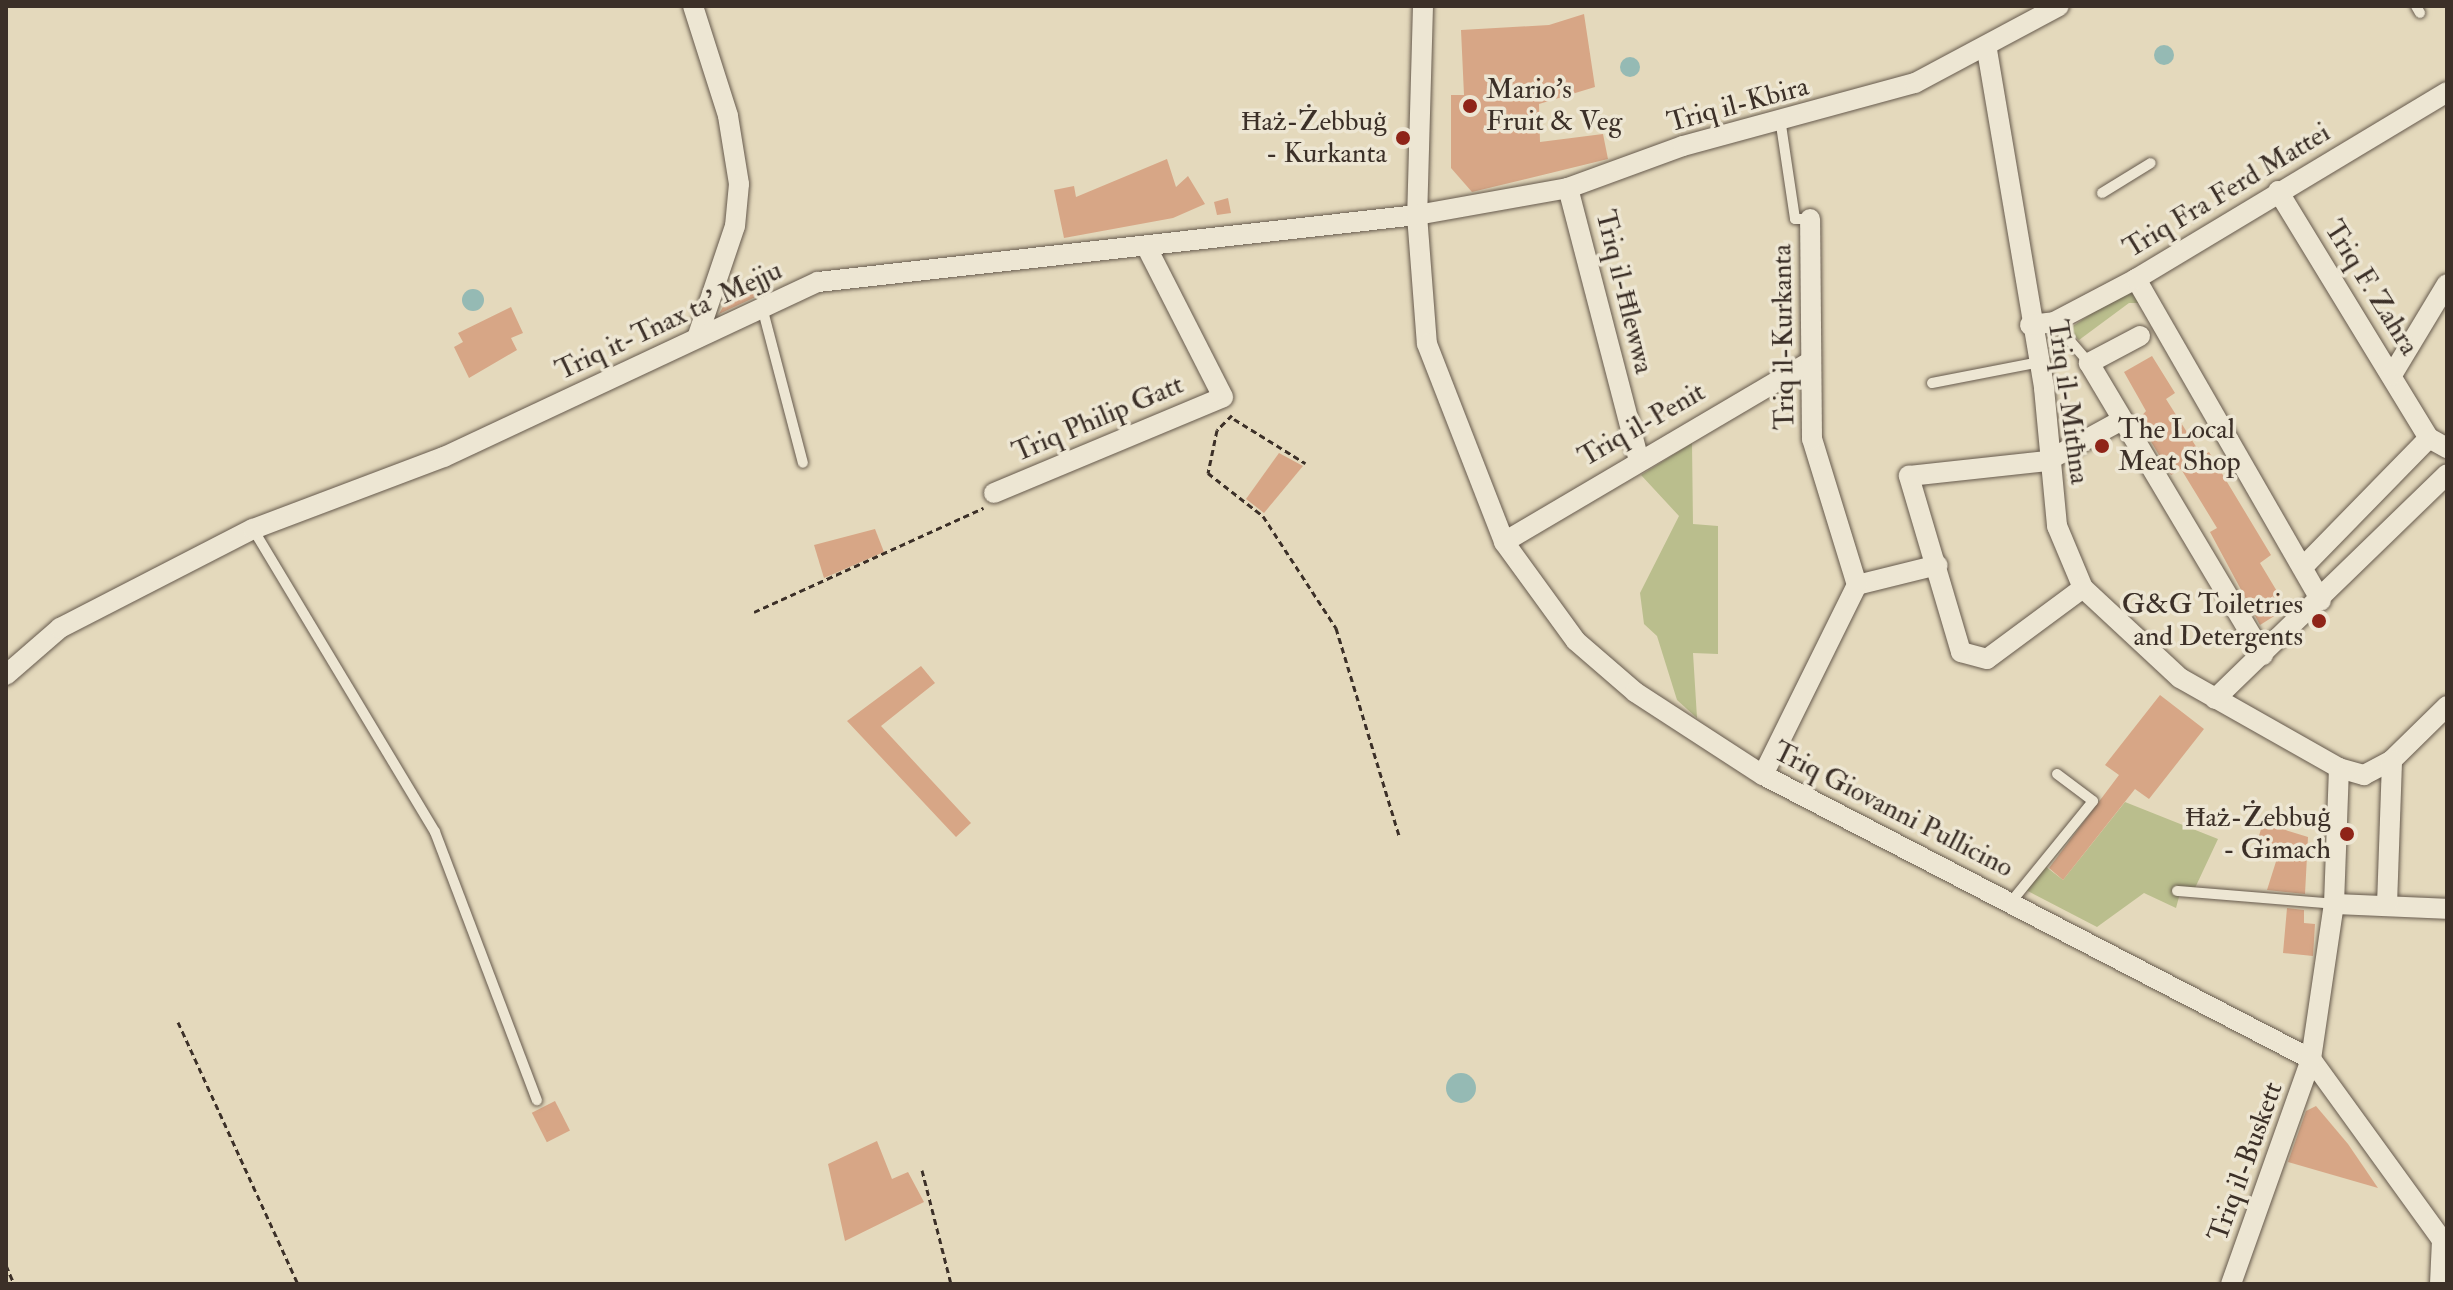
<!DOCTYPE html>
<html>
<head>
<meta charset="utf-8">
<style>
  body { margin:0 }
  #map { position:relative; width:2453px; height:1290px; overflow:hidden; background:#e4d9bc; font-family:"IM FELL Double Pica",serif }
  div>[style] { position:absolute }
  .green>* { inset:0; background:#babe8d }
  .water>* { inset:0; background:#95bab4 }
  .round { border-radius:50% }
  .building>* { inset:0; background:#d7a686; transform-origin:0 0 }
  .path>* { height:3px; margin-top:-1.5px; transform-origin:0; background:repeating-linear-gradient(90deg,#3c3028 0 6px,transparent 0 10px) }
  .roads { filter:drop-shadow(0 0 2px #665a4d) drop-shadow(0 0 2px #665a4d) }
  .service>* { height:10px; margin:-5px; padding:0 5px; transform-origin:5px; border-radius:5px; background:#ede6d3 }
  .minor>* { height:20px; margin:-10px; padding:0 10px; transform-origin:10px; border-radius:10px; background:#ede6d3 }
  .dots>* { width:22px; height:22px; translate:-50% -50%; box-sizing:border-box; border:4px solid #ede6d3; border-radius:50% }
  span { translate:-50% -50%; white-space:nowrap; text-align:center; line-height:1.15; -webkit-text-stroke:7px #ede6d3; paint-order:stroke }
  .poi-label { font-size:28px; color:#3c3028 }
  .left { translate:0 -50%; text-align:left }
  .right { translate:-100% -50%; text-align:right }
  .street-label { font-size:28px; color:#3c3028 }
  .frame { position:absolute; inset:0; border:8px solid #3c3028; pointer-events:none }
</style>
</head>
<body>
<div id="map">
  <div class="green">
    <i style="clip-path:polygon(2130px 288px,2143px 303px,2129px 303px,2079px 340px,2067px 330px)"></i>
    <i style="clip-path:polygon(1692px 443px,1693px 524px,1718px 526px,1718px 654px,1693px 653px,1697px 718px,1677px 700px,1657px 636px,1644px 624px,1640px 593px,1679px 516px,1641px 475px)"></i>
    <i style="clip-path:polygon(2125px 802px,2218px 839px,2195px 888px,2182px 886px,2176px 908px,2144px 893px,2097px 927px,2026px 890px,2045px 866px,2063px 880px)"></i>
  </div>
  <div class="water">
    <i class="round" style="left:2154px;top:45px;width:20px;height:20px"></i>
    <i class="round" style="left:1620px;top:57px;width:20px;height:20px"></i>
    <i class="round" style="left:462px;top:289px;width:22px;height:22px"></i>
    <i class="round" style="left:1446px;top:1073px;width:30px;height:30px"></i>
  </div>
  <div class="building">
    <i style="clip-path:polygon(1584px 14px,1595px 87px,1539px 104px,1540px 142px,1603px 134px,1608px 159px,1472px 192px,1451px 168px,1451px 95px,1464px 95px,1461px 30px,1549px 25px)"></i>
    <i style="clip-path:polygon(1167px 159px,1176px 187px,1188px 176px,1205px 204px,1173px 218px,1064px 238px,1054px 190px,1074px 186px,1076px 197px)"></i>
    <i style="clip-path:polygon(1228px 198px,1231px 213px,1217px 215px,1214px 202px)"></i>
    <i style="clip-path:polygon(759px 278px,766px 292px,719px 314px,732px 291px)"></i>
    <i style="clip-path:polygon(511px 307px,523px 333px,511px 338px,517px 350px,469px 378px,454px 347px,463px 342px,458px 333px)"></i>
    <i style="clip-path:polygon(2152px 356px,2175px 393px,2166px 399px,2202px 456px,2209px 452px,2271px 555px,2260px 563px,2287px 608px,2260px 625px,2210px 532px,2217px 528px,2181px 469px,2171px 475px,2138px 420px,2146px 411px,2124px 372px)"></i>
    <i style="clip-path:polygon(1279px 453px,1303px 466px,1264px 513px,1246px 499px)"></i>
    <i style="clip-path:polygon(875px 529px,884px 552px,824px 578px,814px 545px)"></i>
    <i style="clip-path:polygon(921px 666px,935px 683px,881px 726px,971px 823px,956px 837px,847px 721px)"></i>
    <i style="clip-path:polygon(2160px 695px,2204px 729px,2149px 799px,2135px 789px,2063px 880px,2049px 868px,2119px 775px,2105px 765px)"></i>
    <i style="clip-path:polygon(2263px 823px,2308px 837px,2305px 894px,2267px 890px,2279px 852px,2256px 845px)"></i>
    <i style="clip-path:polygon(2287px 908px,2304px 910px,2304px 923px,2315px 924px,2313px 956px,2283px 953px)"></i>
    <i style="left:555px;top:1101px;width:33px;height:26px;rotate:63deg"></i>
    <i style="clip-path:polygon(2316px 1106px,2348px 1144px,2378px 1188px,2288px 1162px,2306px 1111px)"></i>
    <i style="clip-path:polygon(877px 1141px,892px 1179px,908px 1172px,924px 1202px,845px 1241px,828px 1164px)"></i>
  </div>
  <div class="path">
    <i style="left:1232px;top:415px;width:21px;rotate:135deg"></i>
    <i style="left:1217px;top:430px;width:44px;rotate:101.8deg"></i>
    <i style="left:1208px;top:473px;width:70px;rotate:38deg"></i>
    <i style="left:1263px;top:516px;width:134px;rotate:56.9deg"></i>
    <i style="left:1336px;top:628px;width:217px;rotate:73.1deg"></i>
    <i style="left:1234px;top:419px;width:84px;rotate:31.8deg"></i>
    <i style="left:754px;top:612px;width:252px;rotate:-24.4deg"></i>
    <i style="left:178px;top:1022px;width:288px;rotate:65.4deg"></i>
    <i style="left:922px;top:1170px;width:118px;rotate:75.7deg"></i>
    <i style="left:6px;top:1265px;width:21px;rotate:67deg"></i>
  </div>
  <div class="roads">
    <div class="service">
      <i style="left:2416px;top:6px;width:8px;rotate:60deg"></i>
      <i style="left:1781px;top:125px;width:95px;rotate:81.5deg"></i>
      <i style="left:1795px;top:219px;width:15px"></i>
      <i style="left:2102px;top:193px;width:57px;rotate:-31.5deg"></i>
      <i style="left:762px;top:307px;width:161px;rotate:75.3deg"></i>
      <i style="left:2054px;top:322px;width:54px;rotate:49.5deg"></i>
      <i style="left:1932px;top:383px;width:110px;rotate:-11deg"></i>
      <i style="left:253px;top:529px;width:353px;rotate:59deg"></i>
      <i style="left:435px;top:832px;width:287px;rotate:69.2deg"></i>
      <i style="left:2177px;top:891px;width:158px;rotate:4.7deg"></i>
      <i style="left:2011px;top:902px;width:130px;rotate:-50.9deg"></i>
      <i style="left:2093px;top:801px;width:45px;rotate:-143.1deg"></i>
    </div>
    <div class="minor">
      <i style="left:693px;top:6px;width:115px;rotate:72.3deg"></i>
      <i style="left:728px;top:116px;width:69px;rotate:80.8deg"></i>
      <i style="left:739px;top:184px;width:42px;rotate:95.4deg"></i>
      <i style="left:735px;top:226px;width:118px;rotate:108.7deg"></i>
      <i style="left:1423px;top:6px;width:209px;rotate:91.6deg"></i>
      <i style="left:1417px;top:215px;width:129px;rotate:85.6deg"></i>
      <i style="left:1427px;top:344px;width:212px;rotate:68.7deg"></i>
      <i style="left:1504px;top:542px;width:122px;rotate:54deg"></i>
      <i style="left:1576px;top:641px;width:78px;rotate:40.8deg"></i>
      <i style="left:1635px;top:692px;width:153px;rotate:33deg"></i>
      <i style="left:1763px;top:775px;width:617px;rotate:27.4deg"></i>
      <i style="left:2311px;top:1059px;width:232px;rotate:54.1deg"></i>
      <i style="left:1987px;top:50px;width:343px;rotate:80.4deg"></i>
      <i style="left:2044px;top:388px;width:139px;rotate:84.6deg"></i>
      <i style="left:2057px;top:526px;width:67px;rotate:67.2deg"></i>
      <i style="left:2083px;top:588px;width:132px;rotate:42.9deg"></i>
      <i style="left:2180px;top:678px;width:183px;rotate:29.5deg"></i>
      <i style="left:2339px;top:768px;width:26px;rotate:16deg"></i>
      <i style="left:2364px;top:775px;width:32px;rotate:-28deg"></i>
      <i style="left:2392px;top:760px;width:77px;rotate:-44.5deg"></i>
      <i style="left:1568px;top:188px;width:278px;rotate:75.4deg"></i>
      <i style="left:2278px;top:191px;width:289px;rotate:58.6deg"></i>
      <i style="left:2429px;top:438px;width:21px;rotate:29deg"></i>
      <i style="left:2136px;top:279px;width:371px;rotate:60.1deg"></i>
      <i style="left:2030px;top:325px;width:24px;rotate:-7deg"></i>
      <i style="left:2054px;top:322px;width:93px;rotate:-27.7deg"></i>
      <i style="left:2136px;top:279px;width:363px;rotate:-31deg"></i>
      <i style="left:2140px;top:336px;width:58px;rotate:152.1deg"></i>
      <i style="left:2089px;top:363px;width:340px;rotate:59.2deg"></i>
      <i style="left:2392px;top:375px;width:106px;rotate:-58.9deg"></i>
      <i style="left:994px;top:493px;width:248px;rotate:-22.7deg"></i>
      <i style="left:1223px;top:397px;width:167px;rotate:-117deg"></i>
      <i style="left:1504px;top:542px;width:355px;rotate:-30.5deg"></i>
      <i style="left:2303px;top:567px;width:180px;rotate:-45.7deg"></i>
      <i style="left:1857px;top:585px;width:83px;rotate:-13.9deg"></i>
      <i style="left:2083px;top:588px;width:119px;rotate:143.5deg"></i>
      <i style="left:1987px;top:659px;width:27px;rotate:-165deg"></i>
      <i style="left:1961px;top:652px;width:184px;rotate:-106.5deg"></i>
      <i style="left:1909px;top:476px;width:139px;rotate:-6.2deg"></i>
      <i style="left:2047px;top:461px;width:85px;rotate:-28.7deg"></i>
      <i style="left:6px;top:675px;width:72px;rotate:-41deg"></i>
      <i style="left:60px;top:628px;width:217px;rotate:-27.2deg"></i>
      <i style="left:253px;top:529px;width:204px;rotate:-20.7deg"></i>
      <i style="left:444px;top:457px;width:413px;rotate:-25.1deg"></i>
      <i style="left:818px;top:282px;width:603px;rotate:-6.38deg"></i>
      <i style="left:1417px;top:215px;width:153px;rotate:-10.1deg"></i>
      <i style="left:1568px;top:188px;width:122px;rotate:-20.1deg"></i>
      <i style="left:1683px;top:146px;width:240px;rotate:-15.2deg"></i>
      <i style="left:1915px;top:83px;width:163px;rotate:-28.1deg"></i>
      <i style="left:2215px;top:699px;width:323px;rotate:-44.1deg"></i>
      <i style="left:1763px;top:775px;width:212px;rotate:-63.7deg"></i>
      <i style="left:1857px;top:585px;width:153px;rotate:-107.1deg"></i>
      <i style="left:1812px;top:439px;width:220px;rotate:-90.5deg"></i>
      <i style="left:2334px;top:904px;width:113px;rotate:2.5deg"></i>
      <i style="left:2387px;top:905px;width:145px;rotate:-88deg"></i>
      <i style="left:2231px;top:1284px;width:239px;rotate:-70.4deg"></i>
      <i style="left:2311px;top:1059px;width:157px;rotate:-81.6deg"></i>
      <i style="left:2334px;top:904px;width:136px;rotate:-87.9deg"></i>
      <i style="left:2440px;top:1284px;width:44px;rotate:-87.4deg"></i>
    </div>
  </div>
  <div class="dots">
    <i style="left:1470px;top:106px;background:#8f2418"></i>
    <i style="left:1403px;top:138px;background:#8f2418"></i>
    <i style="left:2102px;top:446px;background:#8f2418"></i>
    <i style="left:2319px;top:621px;background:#8f2418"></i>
    <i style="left:2347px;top:834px;background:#8f2418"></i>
  </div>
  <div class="poi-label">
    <span class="left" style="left:1486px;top:106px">Mario's<br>Fruit &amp; Veg</span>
    <span class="right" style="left:1387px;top:138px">Ħaż-Żebbuġ<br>- Kurkanta</span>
    <span class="left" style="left:2118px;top:446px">The Local<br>Meat Shop</span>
    <span class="right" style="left:2303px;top:621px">G&amp;G Toiletries<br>and Detergents</span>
    <span class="right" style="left:2331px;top:834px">Ħaż-Żebbuġ<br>- Gimach</span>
  </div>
  <div class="street-label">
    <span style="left:1738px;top:105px;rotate:-15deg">Triq il-Kbira</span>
    <span style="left:2227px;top:191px;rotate:-31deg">Triq Fra Ferd Mattei</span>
    <span style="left:2371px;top:288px;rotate:58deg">Triq F. Zahra</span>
    <span style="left:1624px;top:292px;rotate:76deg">Triq il-Ħlewwa</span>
    <span style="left:669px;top:321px;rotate:-25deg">Triq it-Tnax ta' Mejju</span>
    <span style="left:1784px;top:337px;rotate:-91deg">Triq il-Kurkanta</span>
    <span style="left:2068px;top:402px;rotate:82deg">Triq il-Mitħna</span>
    <span style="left:1098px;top:419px;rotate:-23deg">Triq Philip Gatt</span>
    <span style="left:1642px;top:425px;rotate:-30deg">Triq il-Penit</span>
    <span style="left:1893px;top:810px;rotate:27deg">Triq Giovanni Pullicino</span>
    <span style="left:2246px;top:1162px;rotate:-70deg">Triq il-Buskett</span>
  </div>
  <div class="frame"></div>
</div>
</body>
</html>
